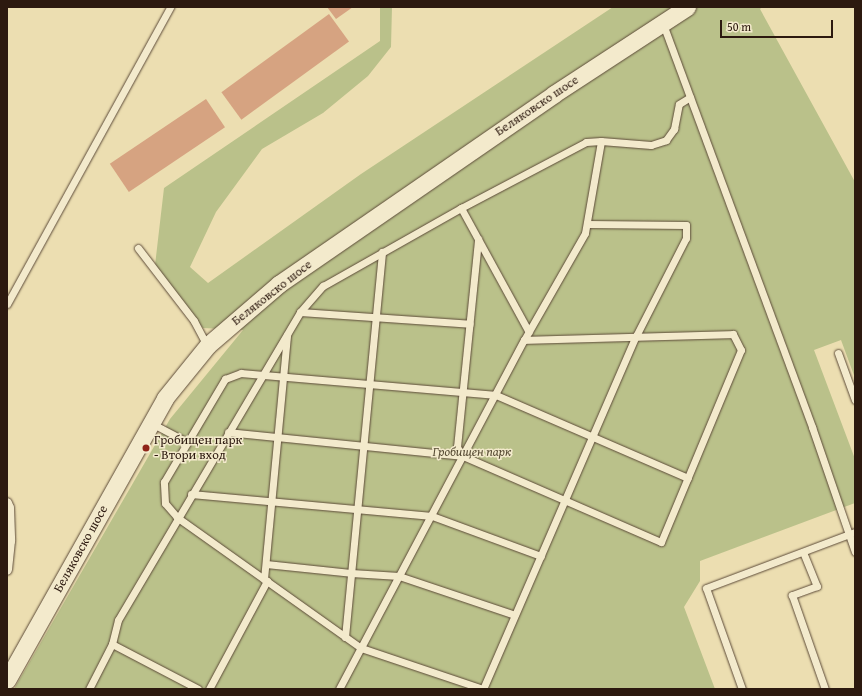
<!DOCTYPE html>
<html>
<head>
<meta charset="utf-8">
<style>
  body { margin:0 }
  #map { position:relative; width:862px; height:696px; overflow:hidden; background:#ecdeb1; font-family:"Gentium Book Plus",serif }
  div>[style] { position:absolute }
  .green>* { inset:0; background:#bac18a }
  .building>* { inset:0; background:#d6a381; transform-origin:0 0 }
  .roads { filter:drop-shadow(0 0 1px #5c4a38) drop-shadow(0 0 1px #5c4a38) }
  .service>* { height:7px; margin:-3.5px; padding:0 3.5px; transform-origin:3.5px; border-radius:3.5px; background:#f3eacc }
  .pedestrian>* { height:10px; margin:-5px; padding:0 5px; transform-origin:5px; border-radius:5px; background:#f3eacc }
  .tertiary>* { height:17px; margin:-8.5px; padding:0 8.5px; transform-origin:8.5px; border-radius:8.5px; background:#f3eacc }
  .dots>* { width:11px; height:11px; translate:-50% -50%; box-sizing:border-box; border:2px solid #f3eacc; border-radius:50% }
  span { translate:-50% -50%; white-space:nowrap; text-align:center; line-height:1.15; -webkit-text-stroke:3px #f3eacc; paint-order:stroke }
  .street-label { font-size:13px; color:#2c190f }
  .poi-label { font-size:13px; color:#2c190f }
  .left { translate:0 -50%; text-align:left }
  .park-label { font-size:13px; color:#574b34; font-style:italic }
  .frame { position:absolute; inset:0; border:8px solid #2c190f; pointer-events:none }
  .scale { position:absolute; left:720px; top:20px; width:113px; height:18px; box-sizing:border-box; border:2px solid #2c190f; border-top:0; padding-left:5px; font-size:12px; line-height:14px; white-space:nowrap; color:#2c190f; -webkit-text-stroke:3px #f3eacc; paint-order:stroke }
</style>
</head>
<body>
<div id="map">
  <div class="green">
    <i style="clip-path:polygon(380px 7px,392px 7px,391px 47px,368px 76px,323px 113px,262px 149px,216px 212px,190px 267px,208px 283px,361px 174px,613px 7px,762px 7px,760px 9px,855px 182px,855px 378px,841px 340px,814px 350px,855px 459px,855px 503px,700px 561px,700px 581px,684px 607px,715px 689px,14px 689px,170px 419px,243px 330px,203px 328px,154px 274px,164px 188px,380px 41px)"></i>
  </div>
  <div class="building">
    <i style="clip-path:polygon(327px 7px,353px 7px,336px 19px)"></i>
    <i style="left:329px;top:14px;width:34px;height:133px;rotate:54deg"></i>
    <i style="left:206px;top:99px;width:34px;height:116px;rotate:56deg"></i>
  </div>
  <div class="roads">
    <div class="service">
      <i style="left:663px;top:24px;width:430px;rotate:69.7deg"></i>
      <i style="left:812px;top:427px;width:132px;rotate:71deg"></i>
      <i style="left:461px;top:208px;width:141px;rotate:61.3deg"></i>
      <i style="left:138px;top:248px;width:92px;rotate:52.5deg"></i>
      <i style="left:194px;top:321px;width:27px;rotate:62deg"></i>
      <i style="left:7px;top:304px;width:339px;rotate:-61.2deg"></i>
      <i style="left:300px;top:312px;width:170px;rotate:4deg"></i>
      <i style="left:838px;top:353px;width:50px;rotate:70.1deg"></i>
      <i style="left:151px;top:423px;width:41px;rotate:27.8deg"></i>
      <i style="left:228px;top:432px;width:236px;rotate:5.8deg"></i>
      <i style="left:463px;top:456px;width:216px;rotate:23.5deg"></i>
      <i style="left:661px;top:542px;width:208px;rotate:-67.4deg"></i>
      <i style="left:741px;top:350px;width:18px;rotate:-117deg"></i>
      <i style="left:733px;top:334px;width:209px;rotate:178.4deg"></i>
      <i style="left:463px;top:456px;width:11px;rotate:-124deg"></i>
      <i style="left:457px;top:447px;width:209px;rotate:-84.2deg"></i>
      <i style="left:191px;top:494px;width:242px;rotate:5.2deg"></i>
      <i style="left:432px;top:516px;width:116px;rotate:20.2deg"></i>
      <i style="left:803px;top:552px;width:37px;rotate:68deg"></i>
      <i style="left:817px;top:586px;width:27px;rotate:160deg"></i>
      <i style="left:792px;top:595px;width:100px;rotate:70.7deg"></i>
      <i style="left:266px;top:564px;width:85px;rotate:6deg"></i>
      <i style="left:351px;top:573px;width:48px;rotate:3.6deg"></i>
      <i style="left:399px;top:576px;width:122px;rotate:18.6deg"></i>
      <i style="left:264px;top:579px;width:245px;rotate:-84.6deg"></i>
      <i style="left:345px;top:637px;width:387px;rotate:-84.5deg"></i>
      <i style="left:112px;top:644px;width:97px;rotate:27.6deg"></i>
      <i style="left:89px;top:689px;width:51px;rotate:-62.9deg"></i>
      <i style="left:112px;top:644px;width:25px;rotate:-76deg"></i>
      <i style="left:118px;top:620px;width:358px;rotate:-59.4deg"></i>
      <i style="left:300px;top:312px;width:35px;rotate:-49deg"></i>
      <i style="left:323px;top:286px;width:159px;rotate:-29.5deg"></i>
      <i style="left:461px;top:208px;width:141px;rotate:-27.8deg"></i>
      <i style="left:586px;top:142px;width:15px;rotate:-4deg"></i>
      <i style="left:601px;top:141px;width:50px;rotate:4.6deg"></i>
      <i style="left:651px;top:145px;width:16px;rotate:-18deg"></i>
      <i style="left:666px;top:140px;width:14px;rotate:-54deg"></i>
      <i style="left:674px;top:129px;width:25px;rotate:-79deg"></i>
      <i style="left:679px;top:104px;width:13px;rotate:-32deg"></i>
      <i style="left:209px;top:689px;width:123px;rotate:-61.8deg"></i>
      <i style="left:339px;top:689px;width:395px;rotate:-62.1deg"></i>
      <i style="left:524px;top:340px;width:123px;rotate:-60.3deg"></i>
      <i style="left:585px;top:233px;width:93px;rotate:-80.1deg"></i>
      <i style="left:483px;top:689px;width:129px;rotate:-161.4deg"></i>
      <i style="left:361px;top:648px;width:226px;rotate:-144.6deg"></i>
      <i style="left:177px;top:517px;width:18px;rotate:-131deg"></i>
      <i style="left:165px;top:503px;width:21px;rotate:-93deg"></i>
      <i style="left:164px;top:482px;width:120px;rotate:-59.4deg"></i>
      <i style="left:225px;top:379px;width:17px;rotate:-21deg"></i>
      <i style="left:241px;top:373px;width:256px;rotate:4.9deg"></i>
      <i style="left:496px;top:395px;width:209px;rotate:23.4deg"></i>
      <i style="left:483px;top:689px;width:385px;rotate:-66.6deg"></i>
      <i style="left:636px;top:336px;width:110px;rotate:-63deg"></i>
      <i style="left:686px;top:238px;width:13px;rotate:-90deg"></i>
      <i style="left:686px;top:225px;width:99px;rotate:-179.4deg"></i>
      <i style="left:742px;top:689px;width:107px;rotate:-109.6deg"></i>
      <i style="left:706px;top:588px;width:159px;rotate:-20.6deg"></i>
    </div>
    <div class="pedestrian">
      <i style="left:7px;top:503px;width:5px;rotate:68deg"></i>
      <i style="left:9px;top:508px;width:33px;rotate:88deg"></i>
      <i style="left:10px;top:541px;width:29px;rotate:96deg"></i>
    </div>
    <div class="tertiary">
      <i style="left:7px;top:680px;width:323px;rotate:-60.7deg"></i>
      <i style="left:165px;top:398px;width:68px;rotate:-50.9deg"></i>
      <i style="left:208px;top:345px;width:94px;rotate:-40.7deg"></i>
      <i style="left:279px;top:284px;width:334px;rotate:-34.6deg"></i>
      <i style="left:554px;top:94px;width:159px;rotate:-33.2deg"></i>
    </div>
  </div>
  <div class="dots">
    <i style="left:146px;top:448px;background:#8f2418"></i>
  </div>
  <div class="street-label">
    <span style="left:537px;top:106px;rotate:-34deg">Беляковско шосе</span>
    <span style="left:272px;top:293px;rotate:-38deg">Беляковско шосе</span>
    <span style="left:81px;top:549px;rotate:-61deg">Беляковско шосе</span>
  </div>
  <div class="poi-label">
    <span class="left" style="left:154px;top:448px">Гробищен парк<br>- Втори вход</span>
  </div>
  <div class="park-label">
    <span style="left:472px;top:452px">Гробищен парк</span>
  </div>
  <div class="frame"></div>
  <div class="scale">50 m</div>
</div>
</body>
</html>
